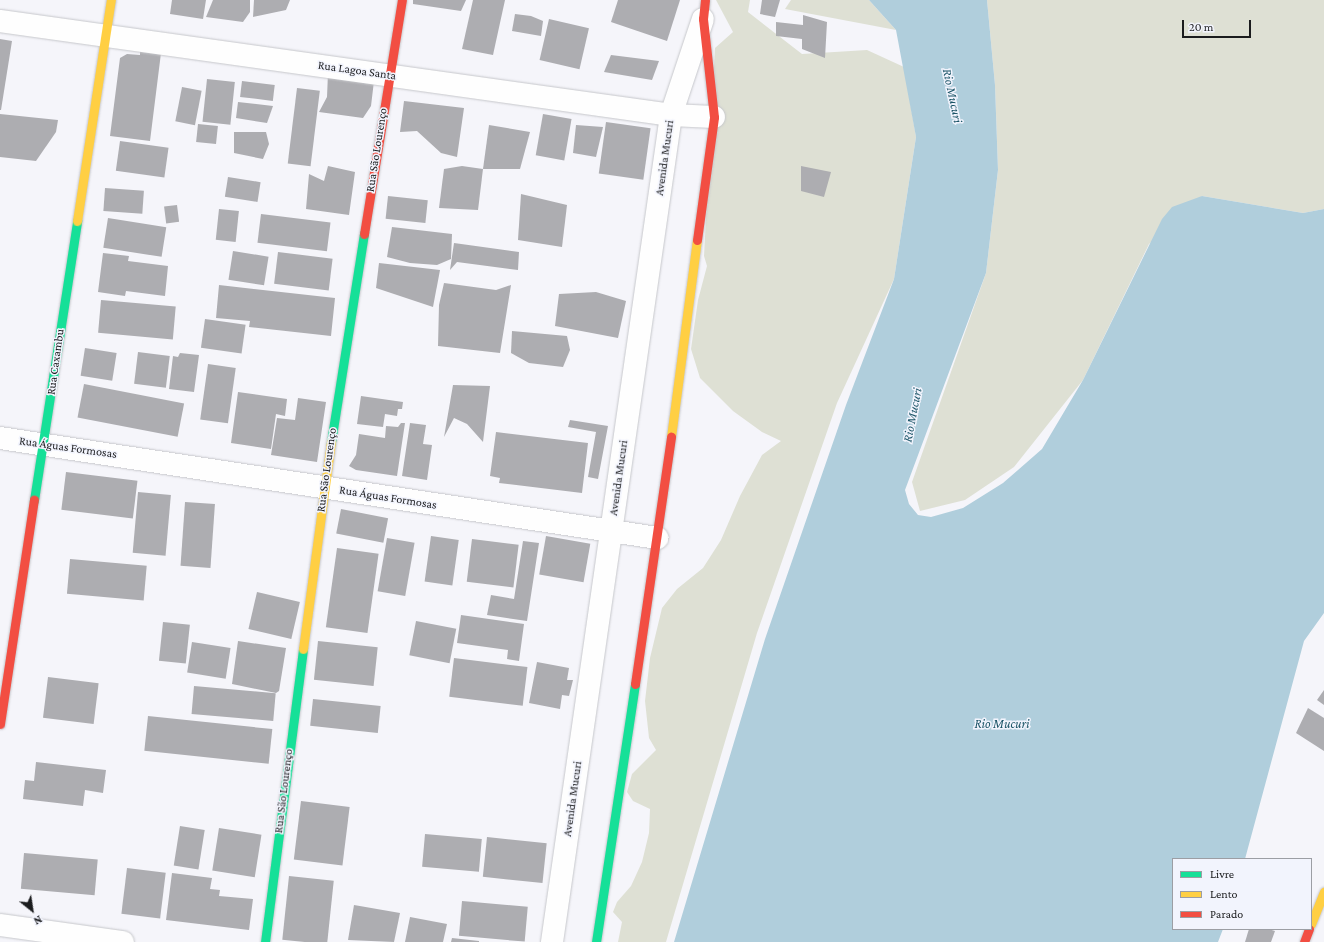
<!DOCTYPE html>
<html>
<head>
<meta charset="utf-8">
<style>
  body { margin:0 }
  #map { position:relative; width:1324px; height:942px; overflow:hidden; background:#f5f5fa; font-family:"Crimson Pro",serif }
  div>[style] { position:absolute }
  .green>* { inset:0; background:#dee0d4 }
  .water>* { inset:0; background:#b0cedc }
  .building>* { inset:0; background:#adadb1; transform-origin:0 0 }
  .roads { filter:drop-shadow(0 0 1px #c6c7cb) drop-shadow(0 0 1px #c6c7cb) }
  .street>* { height:22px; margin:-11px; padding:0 11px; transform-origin:11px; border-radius:11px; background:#fefefe }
  .fast>* { height:9px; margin:-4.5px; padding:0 4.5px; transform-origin:4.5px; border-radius:4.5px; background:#16e098 }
  .slow>* { height:9px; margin:-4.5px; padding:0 4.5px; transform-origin:4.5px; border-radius:4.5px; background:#ffcf43 }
  .jam>* { height:9px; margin:-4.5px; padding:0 4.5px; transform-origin:4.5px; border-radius:4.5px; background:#f24e42 }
  span { translate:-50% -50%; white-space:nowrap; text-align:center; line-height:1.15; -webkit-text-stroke:3px #f2f4fd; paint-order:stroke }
  .street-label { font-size:12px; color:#1b1c1e }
  .water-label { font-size:13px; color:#1b5467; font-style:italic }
  .legend { position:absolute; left:1172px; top:858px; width:140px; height:72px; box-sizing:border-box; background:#f2f4fd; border:1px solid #9c9ea4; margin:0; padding:5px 7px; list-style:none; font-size:12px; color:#1b1c1e }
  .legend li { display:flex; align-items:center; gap:8px; height:20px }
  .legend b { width:20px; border:1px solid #9c9ea4 }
  .north { position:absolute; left:12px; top:890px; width:40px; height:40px; -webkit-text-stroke:3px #f2f4fd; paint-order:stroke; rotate:150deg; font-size:11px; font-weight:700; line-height:16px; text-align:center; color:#1b1c1e }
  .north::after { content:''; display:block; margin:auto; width:14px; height:18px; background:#1b1c1e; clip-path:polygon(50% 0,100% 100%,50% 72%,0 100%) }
  .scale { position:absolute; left:1182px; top:20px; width:69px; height:18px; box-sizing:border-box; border:2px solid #1b1c1e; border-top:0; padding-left:5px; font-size:12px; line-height:14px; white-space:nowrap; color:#1b1c1e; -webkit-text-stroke:3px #f2f4fd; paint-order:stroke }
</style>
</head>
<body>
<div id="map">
  <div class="green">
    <i style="clip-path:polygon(716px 0,750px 0,748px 12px,802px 54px,867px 50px,904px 67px,916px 137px,894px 279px,837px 403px,757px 633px,666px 942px,618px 942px,622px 922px,613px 912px,617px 902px,631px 886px,642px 862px,649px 833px,650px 809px,633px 801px,627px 792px,632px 774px,656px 750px,649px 738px,645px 701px,650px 658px,662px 608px,677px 589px,703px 568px,721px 540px,740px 496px,762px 455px,781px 441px,762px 432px,733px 411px,700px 378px,691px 349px,698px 300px,707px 266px,704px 256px,715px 48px,733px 32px)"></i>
    <i style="clip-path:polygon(791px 0,869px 0,896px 30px,785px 9px)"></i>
    <i style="clip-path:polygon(987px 0,1324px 0,1324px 209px,1303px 213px,1202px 196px,1149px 244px,1083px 380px,1014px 467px,965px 500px,920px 511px,912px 482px,986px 273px,998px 170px,995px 85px)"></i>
  </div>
  <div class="water">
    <i style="clip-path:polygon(869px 0,987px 0,995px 85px,998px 170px,986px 273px,905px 490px,909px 504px,918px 515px,931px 517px,963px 508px,1003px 483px,1042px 449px,1083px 380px,1162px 219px,1172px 207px,1202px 196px,1303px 213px,1324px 209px,1324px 613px,1304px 641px,1245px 859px,1173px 859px,1173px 929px,1223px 929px,1218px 942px,674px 942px,765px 639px,846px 405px,894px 279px,916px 137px,896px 30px)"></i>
  </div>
  <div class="building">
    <i style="clip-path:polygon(172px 0,206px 0,203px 19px,170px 14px)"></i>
    <i style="clip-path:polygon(213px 0,250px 0,250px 12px,243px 22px,206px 17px)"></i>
    <i style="clip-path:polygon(254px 0,290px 0,286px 10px,253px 17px)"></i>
    <i style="clip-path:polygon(413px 0,466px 0,461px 11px,413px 4px)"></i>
    <i style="clip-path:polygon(473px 0,505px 0,493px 55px,462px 49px)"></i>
    <i style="clip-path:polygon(618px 0,680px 0,667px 41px,611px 22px)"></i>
    <i style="clip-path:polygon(762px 0,780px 0,775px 17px,760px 14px)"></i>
    <i style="clip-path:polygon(515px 14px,531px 16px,543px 21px,541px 36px,512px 31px)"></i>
    <i style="clip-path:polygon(803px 15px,827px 22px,825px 58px,802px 49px,802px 39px,776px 36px,776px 22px,803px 25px)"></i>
    <i style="left:549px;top:19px;width:41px;height:42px;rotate:13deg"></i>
    <i style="clip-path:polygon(0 39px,12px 41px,1px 110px,0 110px)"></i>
    <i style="clip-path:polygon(140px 51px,161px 53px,150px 141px,110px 136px,120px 58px,127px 54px,140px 55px)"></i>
    <i style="clip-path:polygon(611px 55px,659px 61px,652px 80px,604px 72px)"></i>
    <i style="clip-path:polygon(328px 73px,374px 81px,371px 106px,363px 118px,319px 112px,327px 97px)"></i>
    <i style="left:207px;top:79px;width:28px;height:43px;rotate:6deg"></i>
    <i style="left:242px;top:81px;width:33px;height:16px;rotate:7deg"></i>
    <i style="left:182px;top:87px;width:20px;height:35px;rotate:11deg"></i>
    <i style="left:297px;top:88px;width:23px;height:76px;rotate:7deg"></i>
    <i style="clip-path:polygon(404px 101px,464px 108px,457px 157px,441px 153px,417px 131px,400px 132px)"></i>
    <i style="clip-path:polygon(238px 102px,273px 106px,267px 123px,236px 118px)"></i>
    <i style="clip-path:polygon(0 114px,58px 120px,56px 132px,36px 161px,0 157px)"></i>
    <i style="left:543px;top:114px;width:29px;height:42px;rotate:10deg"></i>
    <i style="left:606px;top:122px;width:45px;height:52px;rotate:8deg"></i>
    <i style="left:198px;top:124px;width:20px;height:18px;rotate:6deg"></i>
    <i style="clip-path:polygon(489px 125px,530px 132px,520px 169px,483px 169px)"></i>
    <i style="clip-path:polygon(576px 125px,603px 127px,596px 157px,573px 153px)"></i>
    <i style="clip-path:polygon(234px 132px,266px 132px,269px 144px,263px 159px,234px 153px)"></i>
    <i style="left:120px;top:141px;width:49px;height:30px;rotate:8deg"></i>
    <i style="clip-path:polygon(328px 166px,355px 172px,349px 215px,306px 209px,309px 174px,324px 181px)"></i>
    <i style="clip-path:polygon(462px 166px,483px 169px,478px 210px,439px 208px,444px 169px)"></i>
    <i style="clip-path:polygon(801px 166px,831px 172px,824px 197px,801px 191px)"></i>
    <i style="left:228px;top:177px;width:33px;height:20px;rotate:9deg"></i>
    <i style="left:105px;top:188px;width:39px;height:23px;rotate:4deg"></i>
    <i style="clip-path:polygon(521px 194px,567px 205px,562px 247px,518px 240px)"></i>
    <i style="left:388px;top:196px;width:40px;height:23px;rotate:6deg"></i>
    <i style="left:177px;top:205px;width:17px;height:13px;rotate:83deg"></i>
    <i style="left:219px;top:209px;width:20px;height:31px;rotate:6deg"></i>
    <i style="left:261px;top:214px;width:70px;height:29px;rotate:7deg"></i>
    <i style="left:108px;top:218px;width:59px;height:30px;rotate:9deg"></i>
    <i style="clip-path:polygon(392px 227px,452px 234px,451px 259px,437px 265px,410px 263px,387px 257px)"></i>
    <i style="clip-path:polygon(454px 243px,519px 252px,518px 270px,457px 262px,450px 270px)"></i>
    <i style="left:233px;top:251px;width:36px;height:29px;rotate:9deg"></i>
    <i style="left:278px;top:252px;width:55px;height:32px;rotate:7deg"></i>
    <i style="clip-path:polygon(103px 253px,129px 256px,128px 261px,168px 266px,165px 296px,126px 291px,125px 296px,98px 292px)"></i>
    <i style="clip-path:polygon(379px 263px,440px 270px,433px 307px,376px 288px)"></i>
    <i style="clip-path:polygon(444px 283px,496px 290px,511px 285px,500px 353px,438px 346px,439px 305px)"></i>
    <i style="clip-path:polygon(219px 285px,335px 298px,331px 336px,249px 327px,250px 321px,216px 318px)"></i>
    <i style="clip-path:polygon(596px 292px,626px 301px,618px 338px,555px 326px,559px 294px)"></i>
    <i style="left:101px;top:300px;width:75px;height:33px;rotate:5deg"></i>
    <i style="left:205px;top:319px;width:41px;height:29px;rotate:8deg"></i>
    <i style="clip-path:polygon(512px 331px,567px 336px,570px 350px,563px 367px,529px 363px,511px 353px)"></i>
    <i style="left:85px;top:348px;width:32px;height:28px;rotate:9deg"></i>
    <i style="left:138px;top:352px;width:32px;height:32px;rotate:7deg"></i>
    <i style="clip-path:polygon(180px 353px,199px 355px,194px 392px,169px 389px,173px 356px,178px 357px)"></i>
    <i style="left:208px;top:364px;width:28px;height:56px;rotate:8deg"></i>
    <i style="left:84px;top:384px;width:102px;height:34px;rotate:11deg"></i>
    <i style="clip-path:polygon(453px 385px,490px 386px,483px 442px,467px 424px,454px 418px,444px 437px)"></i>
    <i style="clip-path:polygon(238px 392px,287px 399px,285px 416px,276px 414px,271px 449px,231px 443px)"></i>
    <i style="clip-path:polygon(361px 396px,403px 402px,402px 409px,398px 409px,397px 416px,385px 414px,383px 427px,357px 424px)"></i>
    <i style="clip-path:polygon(298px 398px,326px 402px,317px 462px,271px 455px,277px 418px,295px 420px)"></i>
    <i style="clip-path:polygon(570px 420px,608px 426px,598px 479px,588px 477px,596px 432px,568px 427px)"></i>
    <i style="clip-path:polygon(401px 423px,405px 423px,397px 476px,356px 470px,349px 466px,356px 455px,359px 434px,385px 438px,386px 426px,398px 427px)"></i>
    <i style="clip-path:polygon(410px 423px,426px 425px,423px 444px,432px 445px,427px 480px,402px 476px)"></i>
    <i style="clip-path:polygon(496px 432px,588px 443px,582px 493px,499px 483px,500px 478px,490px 476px)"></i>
    <i style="left:66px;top:472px;width:72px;height:38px;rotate:7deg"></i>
    <i style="left:138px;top:492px;width:33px;height:61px;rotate:5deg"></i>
    <i style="left:185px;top:502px;width:30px;height:64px;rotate:4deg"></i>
    <i style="left:341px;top:509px;width:48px;height:25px;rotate:11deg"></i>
    <i style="left:431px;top:536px;width:28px;height:46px;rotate:8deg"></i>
    <i style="left:546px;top:536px;width:45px;height:39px;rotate:10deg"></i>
    <i style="left:387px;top:538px;width:28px;height:54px;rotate:10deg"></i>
    <i style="left:472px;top:539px;width:47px;height:43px;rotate:7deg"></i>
    <i style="clip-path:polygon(523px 541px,539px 543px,527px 621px,487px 615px,491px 595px,514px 599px)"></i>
    <i style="left:337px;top:548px;width:42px;height:80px;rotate:8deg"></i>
    <i style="left:70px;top:559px;width:77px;height:35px;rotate:5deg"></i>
    <i style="left:257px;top:592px;width:44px;height:38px;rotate:13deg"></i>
    <i style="clip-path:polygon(461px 615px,524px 624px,519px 661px,507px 659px,508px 650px,457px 643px)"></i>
    <i style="left:416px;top:621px;width:41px;height:35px;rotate:11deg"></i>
    <i style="left:163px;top:622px;width:27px;height:39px;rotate:6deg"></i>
    <i style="clip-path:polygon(238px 641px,286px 648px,279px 691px,276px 693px,232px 684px)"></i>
    <i style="left:318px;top:641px;width:60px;height:39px;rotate:6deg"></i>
    <i style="left:192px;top:642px;width:39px;height:31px;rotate:9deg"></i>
    <i style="left:454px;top:658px;width:74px;height:39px;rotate:7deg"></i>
    <i style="clip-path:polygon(537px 662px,569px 668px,567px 680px,573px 680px,569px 696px,562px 695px,560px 709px,529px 703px)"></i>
    <i style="left:48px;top:677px;width:51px;height:41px;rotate:7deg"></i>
    <i style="left:194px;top:686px;width:82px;height:28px;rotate:5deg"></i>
    <i style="clip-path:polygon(1324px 690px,1324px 705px,1317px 700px)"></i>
    <i style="left:313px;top:699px;width:68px;height:27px;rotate:6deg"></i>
    <i style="clip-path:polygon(1308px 708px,1324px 718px,1324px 751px,1296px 733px)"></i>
    <i style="left:148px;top:716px;width:125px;height:35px;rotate:6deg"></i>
    <i style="clip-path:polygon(36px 762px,106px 770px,103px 793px,85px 790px,83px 806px,23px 799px,25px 780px,34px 781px)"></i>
    <i style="left:301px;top:801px;width:49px;height:59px;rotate:7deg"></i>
    <i style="left:180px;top:826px;width:25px;height:40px;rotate:9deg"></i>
    <i style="left:219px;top:828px;width:43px;height:43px;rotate:9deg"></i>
    <i style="left:425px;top:834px;width:57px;height:33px;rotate:5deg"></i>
    <i style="left:487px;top:837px;width:60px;height:40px;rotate:6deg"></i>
    <i style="left:24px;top:853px;width:74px;height:36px;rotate:5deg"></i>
    <i style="left:127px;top:868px;width:39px;height:46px;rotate:7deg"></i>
    <i style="clip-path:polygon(172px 873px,212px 878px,210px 889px,220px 890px,219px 896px,253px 899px,249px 930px,166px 920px)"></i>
    <i style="left:289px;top:876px;width:45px;height:64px;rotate:6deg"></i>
    <i style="left:462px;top:901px;width:66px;height:35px;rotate:5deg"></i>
    <i style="clip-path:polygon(354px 905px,400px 913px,394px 942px,348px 940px)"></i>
    <i style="clip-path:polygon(410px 917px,447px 924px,443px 942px,405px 942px)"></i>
    <i style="clip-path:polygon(1249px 929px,1268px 929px,1275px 931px,1271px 942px,1245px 942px)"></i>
    <i style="clip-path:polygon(452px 938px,479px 941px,479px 942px,451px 942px)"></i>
  </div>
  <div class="roads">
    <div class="street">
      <i style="left:0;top:21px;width:678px;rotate:7.97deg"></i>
      <i style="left:671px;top:115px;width:43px;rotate:2.7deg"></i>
      <i style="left:0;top:438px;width:665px;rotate:8.65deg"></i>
      <i style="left:0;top:925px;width:124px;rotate:7.9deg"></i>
      <i style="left:552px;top:942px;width:836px;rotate:-81.81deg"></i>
      <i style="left:671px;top:115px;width:101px;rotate:-71.6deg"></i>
    </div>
    <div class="fast">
      <i style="left:331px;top:442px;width:211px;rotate:-81deg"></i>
      <i style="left:34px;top:500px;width:282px;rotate:-81.2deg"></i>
      <i style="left:265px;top:942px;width:295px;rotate:-82.6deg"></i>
      <i style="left:596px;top:942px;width:261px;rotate:-81.4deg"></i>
    </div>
    <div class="slow">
      <i style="left:77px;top:221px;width:224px;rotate:-81.3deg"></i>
      <i style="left:671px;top:437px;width:199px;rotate:-82.5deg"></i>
      <i style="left:303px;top:649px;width:209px;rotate:-82.3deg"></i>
      <i style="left:1311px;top:924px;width:35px;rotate:-68deg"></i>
    </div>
    <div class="jam">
      <i style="left:364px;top:234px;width:237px;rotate:-80.8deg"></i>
      <i style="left:697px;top:240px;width:124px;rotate:-82.1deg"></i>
      <i style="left:714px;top:117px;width:99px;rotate:-96.4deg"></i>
      <i style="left:703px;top:19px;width:19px;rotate:-84deg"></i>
      <i style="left:635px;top:684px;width:250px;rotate:-81.7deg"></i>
      <i style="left:0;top:724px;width:227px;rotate:-81.4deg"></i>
      <i style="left:1304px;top:942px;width:14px;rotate:-69deg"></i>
    </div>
  </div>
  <div class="street-label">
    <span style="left:357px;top:71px;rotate:8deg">Rua Lagoa Santa</span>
    <span style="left:377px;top:150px;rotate:-81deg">Rua São Lourenço</span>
    <span style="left:665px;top:158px;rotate:-82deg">Avenida Mucuri</span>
    <span style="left:56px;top:362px;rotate:-82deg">Rua Caxambu</span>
    <span style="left:68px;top:448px;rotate:8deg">Rua Águas Formosas</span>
    <span style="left:327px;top:470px;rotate:-82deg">Rua São Lourenço</span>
    <span style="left:619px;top:478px;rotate:-82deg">Avenida Mucuri</span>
    <span style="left:388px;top:498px;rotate:9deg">Rua Águas Formosas</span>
    <span style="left:284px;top:791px;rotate:-83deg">Rua São Lourenço</span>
    <span style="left:573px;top:799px;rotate:-82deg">Avenida Mucuri</span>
  </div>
  <div class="water-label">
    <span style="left:952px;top:96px;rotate:78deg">Rio Mucuri</span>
    <span style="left:913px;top:415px;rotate:-79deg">Rio Mucuri</span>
    <span style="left:1002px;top:724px">Rio Mucuri</span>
  </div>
  <ul class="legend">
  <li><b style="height:5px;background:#16e098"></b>Livre</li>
  <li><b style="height:5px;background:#ffcf43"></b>Lento</li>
  <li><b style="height:5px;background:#f24e42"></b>Parado</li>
  </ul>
  <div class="north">N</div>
  <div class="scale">20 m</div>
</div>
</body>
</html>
